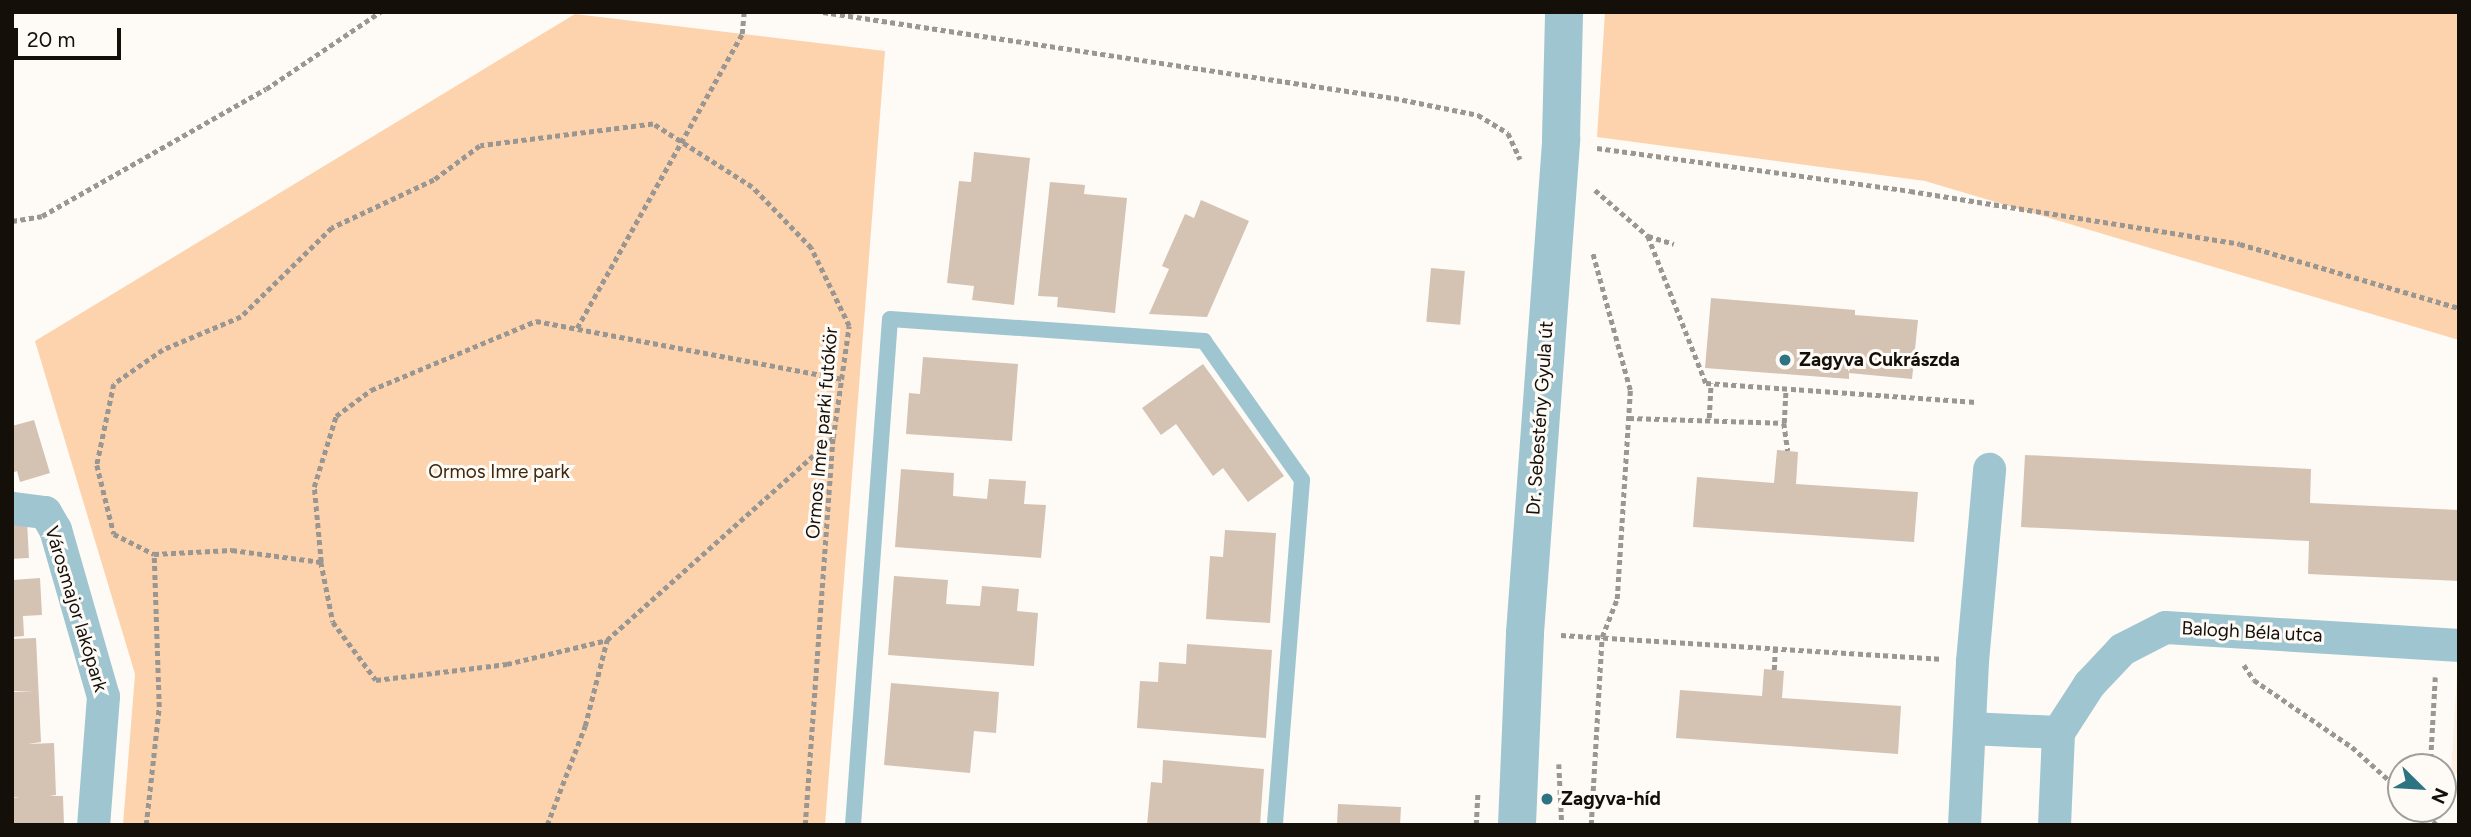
<!DOCTYPE html>
<html>
<head>
<meta charset="utf-8">
<style>
  body { margin:0 }
  #map { position:relative; width:2471px; height:837px; overflow:hidden; background:#fefbf7; font-family:Figtree,sans-serif }
  div>[style] { position:absolute }
  .built>* { inset:0; background:#fceee0 }
  .green>* { inset:0; background:#fdd3ae }
  .building>* { inset:0; background:#d4c2b3; transform-origin:0 0 }
  .path>* { height:4.5px; margin-top:-2.25px; transform-origin:0; background:repeating-linear-gradient(90deg,#9a9691 0 5px,transparent 0 8.5px) }
  .service>* { height:16px; margin:-8px; padding:0 8px; transform-origin:8px; border-radius:8px; background:#9fc6d0 }
  .minor>* { height:33px; margin:-16.5px; padding:0 16.5px; transform-origin:16.5px; border-radius:16.5px; background:#9fc6d0 }
  .tertiary>* { height:38px; margin:-19px; padding:0 19px; transform-origin:19px; border-radius:19px; background:#9fc6d0 }
  .dots>* { width:19px; height:19px; translate:-50% -50%; box-sizing:border-box; border:4px solid #fefbf7; border-radius:50% }
  span { translate:-50% -50%; white-space:nowrap; text-align:center; line-height:1.15; -webkit-text-stroke:6px #fefbf7; paint-order:stroke }
  .poi-label { font-size:19px; color:#150f0a; font-weight:700 }
  .left { translate:0 -50%; text-align:left }
  .street-label { font-size:19px; color:#150f0a }
  .park-label { font-size:19px; color:#3d260e }
  .frame { position:absolute; inset:0; border:14px solid #150f0a; pointer-events:none }
  .north { position:absolute; left:2387px; top:753px; width:70px; height:70px; box-sizing:border-box; background:#fefbf7; border:2px solid #a19d98; border-radius:50%; rotate:114deg; font-size:19px; font-weight:700; line-height:28px; text-align:center; color:#150f0a }
  .north::after { content:''; display:block; margin:auto; width:24px; height:32px; background:#2e7382; clip-path:polygon(50% 0,100% 100%,50% 72%,0 100%) }
  .scale { position:absolute; left:14px; top:28px; width:107px; height:32px; box-sizing:border-box; border:4px solid #150f0a; border-top:0; padding-left:9px; font-size:21px; line-height:24px; white-space:nowrap; color:#150f0a; -webkit-text-stroke:5px #fefbf7; paint-order:stroke }
</style>
</head>
<body>
<div id="map">
  <div class="built">
    <i style="clip-path:polygon(2457px 673px,2459px 673px,2459px 774px,2451px 774px)"></i>
  </div>
  <div class="green">
    <i style="clip-path:polygon(1605px 12px,2459px 12px,2459px 340px,1925px 181px,1597px 137px)"></i>
    <i style="clip-path:polygon(575px 14px,885px 51px,825px 825px,123px 825px,135px 674px,35px 341px)"></i>
  </div>
  <div class="building">
    <i style="clip-path:polygon(974px 152px,1030px 158px,1014px 305px,972px 300px,974px 286px,947px 283px,959px 181px,971px 182px)"></i>
    <i style="clip-path:polygon(1050px 182px,1085px 185px,1084px 194px,1127px 198px,1115px 313px,1057px 307px,1058px 297px,1038px 296px)"></i>
    <i style="clip-path:polygon(1201px 200px,1249px 221px,1207px 317px,1149px 314px,1169px 269px,1162px 266px,1185px 214px,1194px 218px)"></i>
    <i style="left:1431px;top:268px;width:34px;height:54px;rotate:5deg"></i>
    <i style="clip-path:polygon(1711px 298px,1855px 310px,1855px 315px,1918px 320px,1912px 379px,1849px 373px,1849px 379px,1705px 368px)"></i>
    <i style="clip-path:polygon(923px 357px,1018px 364px,1012px 441px,906px 434px,909px 393px,920px 394px)"></i>
    <i style="clip-path:polygon(1203px 364px,1284px 476px,1248px 502px,1223px 468px,1213px 476px,1176px 424px,1161px 435px,1142px 408px)"></i>
    <i style="clip-path:polygon(34px 420px,50px 473px,20px 482px,17px 471px,12px 473px,12px 426px)"></i>
    <i style="clip-path:polygon(1777px 450px,1798px 452px,1796px 484px,1918px 492px,1914px 542px,1693px 527px,1697px 477px,1774px 483px)"></i>
    <i style="clip-path:polygon(2025px 455px,2311px 469px,2310px 503px,2459px 510px,2459px 581px,2308px 574px,2309px 541px,2021px 527px)"></i>
    <i style="clip-path:polygon(901px 469px,954px 473px,953px 496px,987px 499px,989px 479px,1026px 481px,1024px 504px,1046px 505px,1041px 558px,895px 547px)"></i>
    <i style="left:27px;top:521px;width:37px;height:15px;rotate:87deg"></i>
    <i style="clip-path:polygon(1225px 530px,1276px 533px,1270px 623px,1206px 619px,1210px 556px,1223px 557px)"></i>
    <i style="clip-path:polygon(894px 576px,948px 580px,946px 604px,980px 606px,982px 586px,1019px 589px,1017px 611px,1038px 613px,1034px 666px,888px 655px)"></i>
    <i style="clip-path:polygon(40px 578px,42px 615px,23px 616px,24px 636px,12px 637px,12px 580px)"></i>
    <i style="clip-path:polygon(36px 638px,41px 742px,28px 744px,54px 743px,56px 795px,49px 796px,63px 796px,64px 825px,12px 825px,12px 798px,20px 797px,12px 797px,12px 692px,34px 691px,12px 691px,12px 639px)"></i>
    <i style="clip-path:polygon(1187px 644px,1272px 650px,1266px 738px,1137px 728px,1140px 681px,1158px 682px,1159px 662px,1186px 664px)"></i>
    <i style="clip-path:polygon(1764px 669px,1784px 671px,1782px 698px,1901px 706px,1898px 754px,1676px 738px,1680px 690px,1762px 696px)"></i>
    <i style="clip-path:polygon(891px 683px,999px 692px,996px 733px,974px 731px,970px 773px,884px 765px)"></i>
    <i style="clip-path:polygon(1163px 760px,1264px 769px,1260px 825px,1147px 825px,1151px 782px,1162px 783px)"></i>
    <i style="clip-path:polygon(1338px 804px,1401px 807px,1400px 825px,1337px 825px)"></i>
  </div>
  <div class="path">
    <i style="left:823px;top:12px;width:577px;rotate:8.57deg"></i>
    <i style="left:1394px;top:98px;width:86px;rotate:11.4deg"></i>
    <i style="left:1478px;top:115px;width:35px;rotate:31deg"></i>
    <i style="left:1508px;top:133px;width:29px;rotate:65deg"></i>
    <i style="left:1597px;top:148px;width:316px;rotate:7.8deg"></i>
    <i style="left:1910px;top:191px;width:334px;rotate:9.1deg"></i>
    <i style="left:2240px;top:244px;width:228px;rotate:16.3deg"></i>
    <i style="left:1595px;top:190px;width:70px;rotate:41deg"></i>
    <i style="left:1648px;top:236px;width:27px;rotate:17deg"></i>
    <i style="left:12px;top:221px;width:30px;rotate:-9deg"></i>
    <i style="left:42px;top:216px;width:257px;rotate:-29.6deg"></i>
    <i style="left:266px;top:89px;width:138px;rotate:-34deg"></i>
    <i style="left:1648px;top:236px;width:158px;rotate:68.5deg"></i>
    <i style="left:1706px;top:383px;width:271px;rotate:4deg"></i>
    <i style="left:577px;top:328px;width:337px;rotate:-60.7deg"></i>
    <i style="left:742px;top:34px;width:22px;rotate:-85deg"></i>
    <i style="left:1629px;top:418px;width:155px;rotate:1.8deg"></i>
    <i style="left:1784px;top:423px;width:34px;rotate:-87deg"></i>
    <i style="left:1709px;top:418px;width:35px;rotate:-87deg"></i>
    <i style="left:1784px;top:423px;width:28px;rotate:82deg"></i>
    <i style="left:321px;top:562px;width:75px;rotate:-95.3deg"></i>
    <i style="left:314px;top:487px;width:74px;rotate:-72.8deg"></i>
    <i style="left:336px;top:416px;width:44px;rotate:-36.6deg"></i>
    <i style="left:371px;top:390px;width:179px;rotate:-22.7deg"></i>
    <i style="left:536px;top:321px;width:312px;rotate:10.7deg"></i>
    <i style="left:1561px;top:635px;width:380px;rotate:3.6deg"></i>
    <i style="left:2244px;top:665px;width:18px;rotate:56deg"></i>
    <i style="left:2254px;top:680px;width:119px;rotate:34.4deg"></i>
    <i style="left:2352px;top:747px;width:66px;rotate:41.9deg"></i>
    <i style="left:1774px;top:670px;width:22px;rotate:-87deg"></i>
    <i style="left:1559px;top:764px;width:61px;rotate:87.2deg"></i>
    <i style="left:2430px;top:767px;width:90px;rotate:-86.8deg"></i>
    <i style="left:2421px;top:809px;width:23px;rotate:45deg"></i>
    <i style="left:146px;top:825px;width:119px;rotate:-83.7deg"></i>
    <i style="left:159px;top:707px;width:153px;rotate:-91.9deg"></i>
    <i style="left:547px;top:825px;width:106px;rotate:-69deg"></i>
    <i style="left:585px;top:726px;width:89px;rotate:-75.7deg"></i>
    <i style="left:805px;top:825px;width:388px;rotate:-85.9deg"></i>
    <i style="left:833px;top:438px;width:113px;rotate:-81.9deg"></i>
    <i style="left:849px;top:326px;width:87px;rotate:-116deg"></i>
    <i style="left:811px;top:248px;width:85px;rotate:-134deg"></i>
    <i style="left:752px;top:187px;width:117px;rotate:-147.5deg"></i>
    <i style="left:653px;top:124px;width:174px;rotate:172.8deg"></i>
    <i style="left:480px;top:146px;width:57px;rotate:143.5deg"></i>
    <i style="left:434px;top:180px;width:113px;rotate:154.8deg"></i>
    <i style="left:332px;top:228px;width:127px;rotate:135.6deg"></i>
    <i style="left:241px;top:317px;width:85px;rotate:157.1deg"></i>
    <i style="left:163px;top:350px;width:60px;rotate:145.2deg"></i>
    <i style="left:114px;top:384px;width:83px;rotate:101.9deg"></i>
    <i style="left:97px;top:465px;width:71px;rotate:76.2deg"></i>
    <i style="left:114px;top:534px;width:45px;rotate:26.6deg"></i>
    <i style="left:154px;top:554px;width:78px;rotate:-2.9deg"></i>
    <i style="left:232px;top:550px;width:90px;rotate:7.7deg"></i>
    <i style="left:321px;top:562px;width:61px;rotate:78.7deg"></i>
    <i style="left:333px;top:622px;width:72px;rotate:53.4deg"></i>
    <i style="left:376px;top:680px;width:132px;rotate:-7deg"></i>
    <i style="left:507px;top:664px;width:103px;rotate:-13.5deg"></i>
    <i style="left:607px;top:640px;width:303px;rotate:-41.8deg"></i>
    <i style="left:1476px;top:825px;width:33px;rotate:-87deg"></i>
    <i style="left:1591px;top:825px;width:188px;rotate:-86.7deg"></i>
    <i style="left:1602px;top:637px;width:41px;rotate:-68.5deg"></i>
    <i style="left:1617px;top:599px;width:209px;rotate:-86.4deg"></i>
    <i style="left:1630px;top:390px;width:144px;rotate:-105.3deg"></i>
  </div>
  <div class="service">
    <i style="left:853px;top:825px;width:507px;rotate:-85.82deg"></i>
    <i style="left:890px;top:319px;width:315px;rotate:4deg"></i>
    <i style="left:1204px;top:341px;width:170px;rotate:54.8deg"></i>
    <i style="left:1302px;top:480px;width:346px;rotate:94.5deg"></i>
  </div>
  <div class="minor">
    <i style="left:12px;top:508px;width:33px;rotate:7deg"></i>
    <i style="left:45px;top:512px;width:20px;rotate:60deg"></i>
    <i style="left:55px;top:529px;width:174px;rotate:74deg"></i>
    <i style="left:103px;top:696px;width:129px;rotate:94.4deg"></i>
    <i style="left:1969px;top:728px;width:89px;rotate:2.6deg"></i>
    <i style="left:1964px;top:825px;width:164px;rotate:-87.2deg"></i>
    <i style="left:1972px;top:661px;width:193px;rotate:-84.9deg"></i>
    <i style="left:2054px;top:825px;width:93px;rotate:-87.5deg"></i>
    <i style="left:2058px;top:732px;width:57px;rotate:-57.1deg"></i>
    <i style="left:2089px;top:684px;width:48px;rotate:-46.7deg"></i>
    <i style="left:2122px;top:649px;width:48px;rotate:-27.1deg"></i>
    <i style="left:2165px;top:627px;width:295px;rotate:3.5deg"></i>
  </div>
  <div class="tertiary">
    <i style="left:1517px;top:825px;width:192px;rotate:-87.6deg"></i>
    <i style="left:1525px;top:633px;width:496px;rotate:-85.8deg"></i>
    <i style="left:1561px;top:138px;width:126px;rotate:-88.6deg"></i>
  </div>
  <div class="dots">
    <i style="left:1785px;top:360px;background:#2e7382"></i>
    <i style="left:1547px;top:799px;background:#2e7382"></i>
  </div>
  <div class="poi-label">
    <span class="left" style="left:1799px;top:360px">Zagyva Cukrászda</span>
    <span class="left" style="left:1561px;top:799px">Zagyva-híd</span>
  </div>
  <div class="street-label">
    <span style="left:1540px;top:418px;rotate:-86deg">Dr. Sebestény Gyula út</span>
    <span style="left:822px;top:433px;rotate:-85deg">Ormos Imre parki futókör</span>
    <span style="left:76px;top:609px;rotate:73deg">Városmajor lakópark</span>
    <span style="left:2252px;top:632px;rotate:3deg">Balogh Béla utca</span>
  </div>
  <div class="park-label">
    <span style="left:499px;top:472px">Ormos Imre park</span>
  </div>
  <div class="frame"></div>
  <div class="north">N</div>
  <div class="scale">20 m</div>
</div>
</body>
</html>
